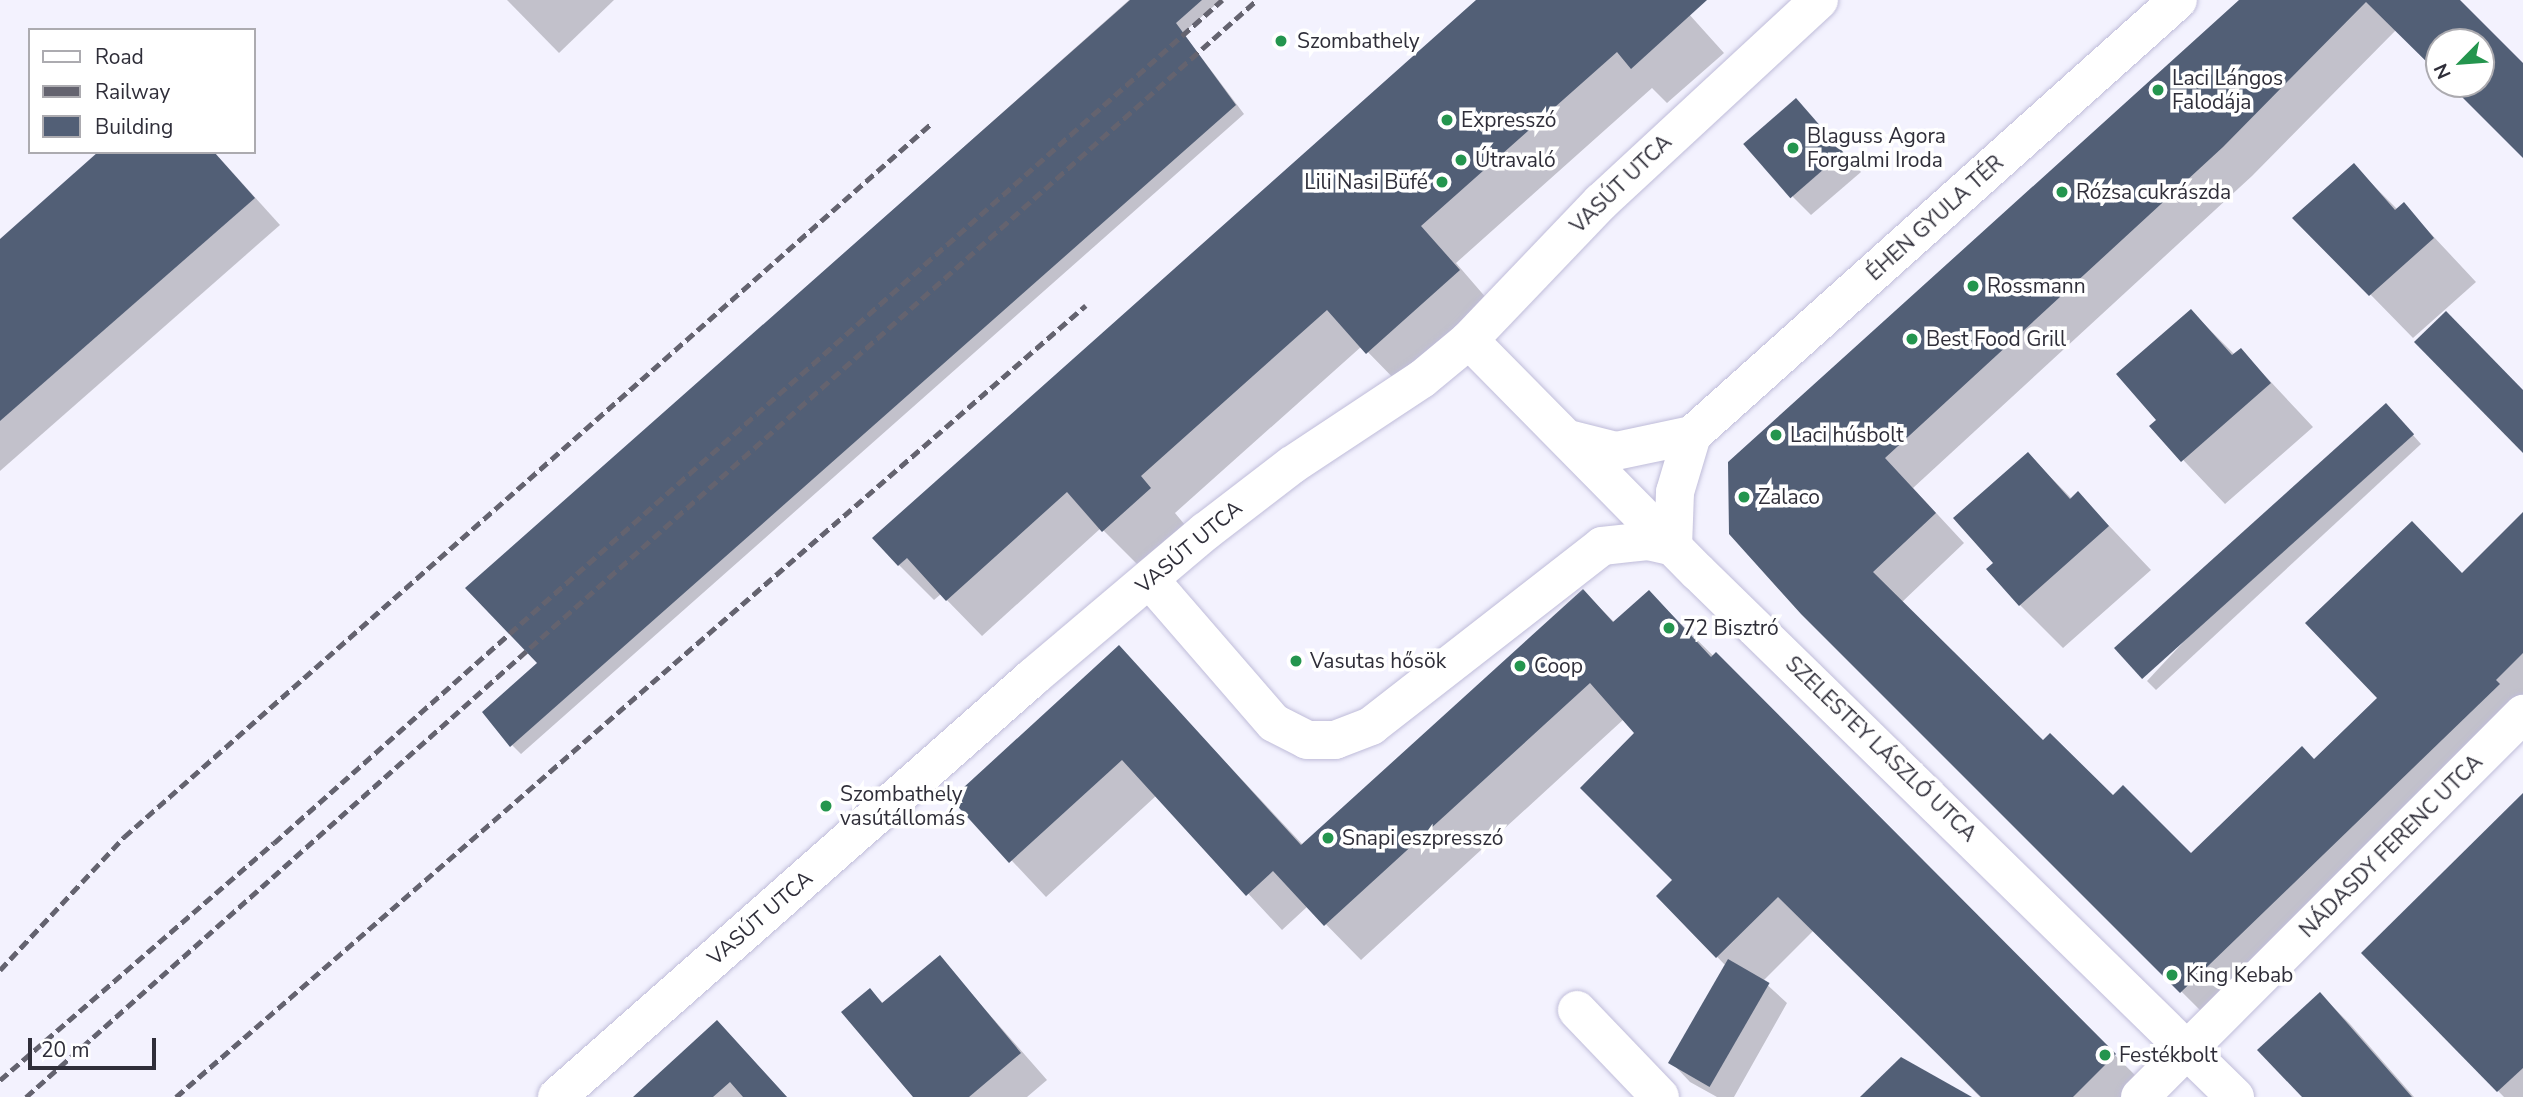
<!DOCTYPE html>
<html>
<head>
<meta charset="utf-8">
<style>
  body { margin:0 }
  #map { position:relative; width:2523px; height:1097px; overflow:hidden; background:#f3f2fe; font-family:"Nunito Sans",sans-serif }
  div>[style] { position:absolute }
  .shadow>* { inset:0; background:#0003 }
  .building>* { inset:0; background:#525f76; transform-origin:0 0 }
  .roads { filter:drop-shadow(0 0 2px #bfbcd9) drop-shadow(0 0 2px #bfbcd9) }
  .street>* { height:38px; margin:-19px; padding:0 19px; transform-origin:19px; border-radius:19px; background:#fff }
  .secondary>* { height:38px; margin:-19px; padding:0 19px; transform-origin:19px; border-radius:19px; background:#fff }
  .rail>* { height:5px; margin-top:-2.5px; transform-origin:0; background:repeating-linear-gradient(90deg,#64636f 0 10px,transparent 0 15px) }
  .dots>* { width:19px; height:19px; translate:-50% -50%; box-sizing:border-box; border:4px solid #fff; border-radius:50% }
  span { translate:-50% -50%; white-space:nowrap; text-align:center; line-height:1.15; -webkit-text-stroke:7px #fff; paint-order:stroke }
  .poi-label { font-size:21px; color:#2f2e39 }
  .left { translate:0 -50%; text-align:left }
  .right { translate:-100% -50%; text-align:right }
  .street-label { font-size:21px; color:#2f2e39 }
  .legend { position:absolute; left:28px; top:28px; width:228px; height:126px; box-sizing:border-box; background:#fff; border:2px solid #acabb0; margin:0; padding:9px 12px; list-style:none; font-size:21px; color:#2f2e39 }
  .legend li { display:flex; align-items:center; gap:14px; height:35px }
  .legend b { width:35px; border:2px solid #acabb0 }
  .north { position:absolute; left:2425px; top:28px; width:70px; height:70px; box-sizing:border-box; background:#fff; border:2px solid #acabb0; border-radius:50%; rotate:245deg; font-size:19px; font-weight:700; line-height:28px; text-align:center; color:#2f2e39 }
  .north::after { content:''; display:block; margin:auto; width:24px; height:32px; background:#24954e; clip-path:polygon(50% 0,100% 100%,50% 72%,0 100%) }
  .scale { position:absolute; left:28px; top:1038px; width:128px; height:32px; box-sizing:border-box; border:4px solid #2f2e39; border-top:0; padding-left:9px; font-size:21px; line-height:24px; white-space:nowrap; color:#2f2e39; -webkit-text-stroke:5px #fff; paint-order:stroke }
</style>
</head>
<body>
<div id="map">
  <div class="shadow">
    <i style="clip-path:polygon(507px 0,614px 0,559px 53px)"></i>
    <i style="clip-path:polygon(1129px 0,1221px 0,1183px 33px,1244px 114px,521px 754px,512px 745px,540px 663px,468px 588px)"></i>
    <i style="clip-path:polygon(1478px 0,1702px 0,1688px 13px,1724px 53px,1667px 103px,1652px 88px,1456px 263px,1494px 307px,1403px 388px,1362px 346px,1175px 513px,1185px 525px,1139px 566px,1101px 528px,982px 636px,941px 594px,934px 600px,899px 565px)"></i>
    <i style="clip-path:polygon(2242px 0,2458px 0,2523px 65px,2523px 155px,2451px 84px,2481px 84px,2481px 42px,2439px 42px,2439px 72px,2396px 30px,2252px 176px,1913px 488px,1964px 543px,1901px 603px,2043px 742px,2191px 856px,2314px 761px,2379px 698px,2463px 575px,2523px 515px,2523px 720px,2211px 1021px,1802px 613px,1729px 463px)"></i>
    <i style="clip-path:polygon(1796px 100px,1861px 172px,1811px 215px,1793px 197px)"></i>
    <i style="clip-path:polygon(214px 152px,280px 225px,0 471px,0 242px)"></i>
    <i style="clip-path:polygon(2354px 166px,2398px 210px,2404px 205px,2476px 282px,2413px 338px,2370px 294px)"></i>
    <i style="clip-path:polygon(2191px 311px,2235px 355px,2241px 350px,2313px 427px,2225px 504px,2151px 426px,2158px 420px)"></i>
    <i style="clip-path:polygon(2395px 415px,2421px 444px,2156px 690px,2147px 681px)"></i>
    <i style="clip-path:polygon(2028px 454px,2072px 499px,2078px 493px,2151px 570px,2063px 648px,2020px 605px,1995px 563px)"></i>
    <i style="clip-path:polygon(1583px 591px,1615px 623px,1649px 592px,2150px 1090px,2143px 1097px,1980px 1097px,1814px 930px,1763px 981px,1787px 1003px,1734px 1097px,1717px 1097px,1690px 1082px,1672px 1063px,1726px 966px,1658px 896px,1675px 880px,1637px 733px,1624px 719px,1361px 960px,1308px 906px,1282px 930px,1157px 795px,1046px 897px,954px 799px,1119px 648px,1303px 845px)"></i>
    <i style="clip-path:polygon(2523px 796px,2523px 1097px,2504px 1097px,2363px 953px)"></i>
    <i style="clip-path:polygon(939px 957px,1047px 1080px,1027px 1097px,915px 1097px,870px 990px,884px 1004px)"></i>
    <i style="clip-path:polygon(2320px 994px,2350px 1024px,2414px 1097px,2305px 1097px)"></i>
    <i style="clip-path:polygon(717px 1022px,787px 1097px,635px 1097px)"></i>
  </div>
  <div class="building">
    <i style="clip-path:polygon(1130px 0,1202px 0,1176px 23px,1236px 105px,510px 747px,482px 712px,537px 663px,465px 588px)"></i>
    <i style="clip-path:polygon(1476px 0,1707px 0,1631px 69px,1617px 52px,1421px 226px,1460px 270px,1366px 354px,1327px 310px,1141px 476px,1151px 488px,1102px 532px,1067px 492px,946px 601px,907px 558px,898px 566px,872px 538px)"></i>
    <i style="clip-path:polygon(2239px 0,2460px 0,2523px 63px,2523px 158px,2449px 84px,2481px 84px,2481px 42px,2439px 42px,2439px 74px,2366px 2px,2223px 147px,1885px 458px,1936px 513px,1873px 572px,2043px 740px,2050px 733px,2113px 795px,2123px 785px,2191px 853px,2302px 746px,2314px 759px,2377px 698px,2305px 623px,2412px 521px,2462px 573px,2523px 512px,2523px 653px,2496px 680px,2500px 684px,2180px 993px,1801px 614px,1729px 534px,1728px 462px)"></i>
    <i style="left:1796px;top:98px;width:72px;height:70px;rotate:49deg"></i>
    <i style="clip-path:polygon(98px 152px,214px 152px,255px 198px,0 421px,0 239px)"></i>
    <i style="clip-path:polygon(2354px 163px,2395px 210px,2404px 202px,2434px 238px,2369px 296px,2292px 218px)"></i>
    <i style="clip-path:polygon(2191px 309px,2232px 355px,2241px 348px,2271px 383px,2181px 462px,2149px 426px,2156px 420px,2116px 374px)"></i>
    <i style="clip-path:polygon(2446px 311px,2523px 390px,2523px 453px,2414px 342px)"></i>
    <i style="left:2386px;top:403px;width:42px;height:366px;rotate:48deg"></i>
    <i style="clip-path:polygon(2028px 452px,2070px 499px,2078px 491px,2109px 526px,2019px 606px,1986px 569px,1993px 563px,1953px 518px)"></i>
    <i style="clip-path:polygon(1583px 589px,1613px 622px,1649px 590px,1711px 657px,1716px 652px,2116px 1054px,2073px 1097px,1981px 1097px,1778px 897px,1716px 958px,1656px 896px,1672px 880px,1580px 788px,1634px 733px,1590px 683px,1324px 926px,1273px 871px,1246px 896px,1122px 760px,1009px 863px,951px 799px,1119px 645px,1301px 845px)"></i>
    <i style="clip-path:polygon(2523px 793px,2523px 1068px,2497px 1092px,2361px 953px)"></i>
    <i style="clip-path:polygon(940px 955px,1021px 1053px,969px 1097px,913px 1097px,841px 1012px,870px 988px,882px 1003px)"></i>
    <i style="left:1728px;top:959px;width:48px;height:120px;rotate:30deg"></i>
    <i style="clip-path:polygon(2320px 992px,2412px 1097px,2302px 1097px,2257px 1050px)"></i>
    <i style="clip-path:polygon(717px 1020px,787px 1097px,743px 1097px,730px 1082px,713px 1097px,633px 1097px)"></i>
    <i style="clip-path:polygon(1901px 1057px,1972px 1097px,1860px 1097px)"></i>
  </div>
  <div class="roads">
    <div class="street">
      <i style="left:1469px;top:340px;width:326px;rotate:45.4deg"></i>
      <i style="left:1698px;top:572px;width:751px;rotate:44.35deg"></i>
      <i style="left:1572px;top:440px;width:45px;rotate:14deg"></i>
      <i style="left:1616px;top:451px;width:78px;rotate:-11.9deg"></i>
      <i style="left:1692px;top:435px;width:652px;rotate:-41.83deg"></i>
      <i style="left:1673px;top:547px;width:55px;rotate:-87.9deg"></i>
      <i style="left:1675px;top:492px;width:59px;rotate:-73.4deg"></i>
      <i style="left:1150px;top:580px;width:189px;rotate:49.1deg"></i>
      <i style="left:1274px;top:723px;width:37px;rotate:27deg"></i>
      <i style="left:1307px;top:740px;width:28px"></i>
      <i style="left:1335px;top:740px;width:39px;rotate:-21deg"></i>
      <i style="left:1371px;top:726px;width:293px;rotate:-37.9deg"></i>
      <i style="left:1602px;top:546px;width:46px;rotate:-6.2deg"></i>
      <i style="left:1648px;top:541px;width:26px;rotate:13deg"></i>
      <i style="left:1577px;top:1010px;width:120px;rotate:46.3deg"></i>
      <i style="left:557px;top:1097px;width:635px;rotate:-41.42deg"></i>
      <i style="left:1033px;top:677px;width:226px;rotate:-40.2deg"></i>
      <i style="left:1206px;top:531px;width:108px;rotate:-37.5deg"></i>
      <i style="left:1292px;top:465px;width:156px;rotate:-33.5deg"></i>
      <i style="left:1422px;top:379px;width:61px;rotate:-39.7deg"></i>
      <i style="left:1469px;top:340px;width:191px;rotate:-46.3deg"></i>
      <i style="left:1601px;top:202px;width:297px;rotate:-42.8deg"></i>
    </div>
    <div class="secondary">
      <i style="left:2140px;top:1097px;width:542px;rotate:-45deg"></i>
    </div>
  </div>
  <div class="rail">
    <i style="left:0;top:970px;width:182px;rotate:-47deg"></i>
    <i style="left:124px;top:837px;width:1078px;rotate:-41.47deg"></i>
    <i style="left:0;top:1080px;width:362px;rotate:-40.9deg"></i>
    <i style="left:274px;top:843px;width:1269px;rotate:-41.64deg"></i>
    <i style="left:26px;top:1097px;width:1649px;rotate:-41.71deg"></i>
    <i style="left:176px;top:1097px;width:1206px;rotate:-41.03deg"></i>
  </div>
  <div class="dots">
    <i style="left:1281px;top:41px;background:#24954e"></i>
    <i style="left:2158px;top:90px;background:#24954e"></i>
    <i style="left:1447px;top:120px;background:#24954e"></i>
    <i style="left:1793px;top:148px;background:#24954e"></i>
    <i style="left:1461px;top:160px;background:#24954e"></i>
    <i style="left:1442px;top:182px;background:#24954e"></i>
    <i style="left:2062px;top:192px;background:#24954e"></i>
    <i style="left:1973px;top:286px;background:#24954e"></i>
    <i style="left:1912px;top:339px;background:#24954e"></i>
    <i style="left:1776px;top:435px;background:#24954e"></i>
    <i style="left:1744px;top:497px;background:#24954e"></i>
    <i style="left:1669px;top:628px;background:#24954e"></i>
    <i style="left:1296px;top:661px;background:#24954e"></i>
    <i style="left:1520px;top:666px;background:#24954e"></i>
    <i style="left:826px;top:806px;background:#24954e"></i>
    <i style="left:1328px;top:838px;background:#24954e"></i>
    <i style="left:2172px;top:975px;background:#24954e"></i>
    <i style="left:2105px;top:1055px;background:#24954e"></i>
  </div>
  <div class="poi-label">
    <span class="left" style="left:1297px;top:41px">Szombathely</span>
    <span class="left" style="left:2172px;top:90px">Laci Lángos<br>Falodája</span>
    <span class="left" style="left:1461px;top:120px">Expresszó</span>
    <span class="left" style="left:1807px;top:148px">Blaguss Agora<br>Forgalmi Iroda</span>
    <span class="left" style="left:1475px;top:160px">Útravaló</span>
    <span class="right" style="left:1428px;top:182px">Lili Nasi Büfé</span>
    <span class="left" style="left:2076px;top:192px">Rózsa cukrászda</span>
    <span class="left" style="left:1987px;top:286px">Rossmann</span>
    <span class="left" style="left:1926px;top:339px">Best Food Grill</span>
    <span class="left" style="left:1790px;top:435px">Laci húsbolt</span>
    <span class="left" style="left:1758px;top:497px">Zalaco</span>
    <span class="left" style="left:1683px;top:628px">72 Bisztró</span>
    <span class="left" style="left:1310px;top:661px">Vasutas hősök</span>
    <span class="left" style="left:1534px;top:666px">Coop</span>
    <span class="left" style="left:840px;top:806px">Szombathely<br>vasútállomás</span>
    <span class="left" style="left:1342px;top:838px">Snapi eszpresszó</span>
    <span class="left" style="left:2186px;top:975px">King Kebab</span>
    <span class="left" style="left:2119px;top:1055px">Festékbolt</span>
  </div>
  <div class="street-label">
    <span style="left:1621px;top:184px;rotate:-44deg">VASÚT UTCA</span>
    <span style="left:1935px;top:218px;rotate:-42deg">ÉHEN GYULA TÉR</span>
    <span style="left:1189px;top:547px;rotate:-40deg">VASÚT UTCA</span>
    <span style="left:1881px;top:749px;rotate:44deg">SZELESTEY LÁSZLÓ UTCA</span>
    <span style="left:2391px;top:846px;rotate:-45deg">NÁDASDY FERENC UTCA</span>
    <span style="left:760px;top:918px;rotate:-41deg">VASÚT UTCA</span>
  </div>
  <ul class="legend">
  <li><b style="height:9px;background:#fff"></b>Road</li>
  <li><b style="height:9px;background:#64636f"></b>Railway</li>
  <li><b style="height:19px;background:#525f76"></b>Building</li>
  </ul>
  <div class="north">N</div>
  <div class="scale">20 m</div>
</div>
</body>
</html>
